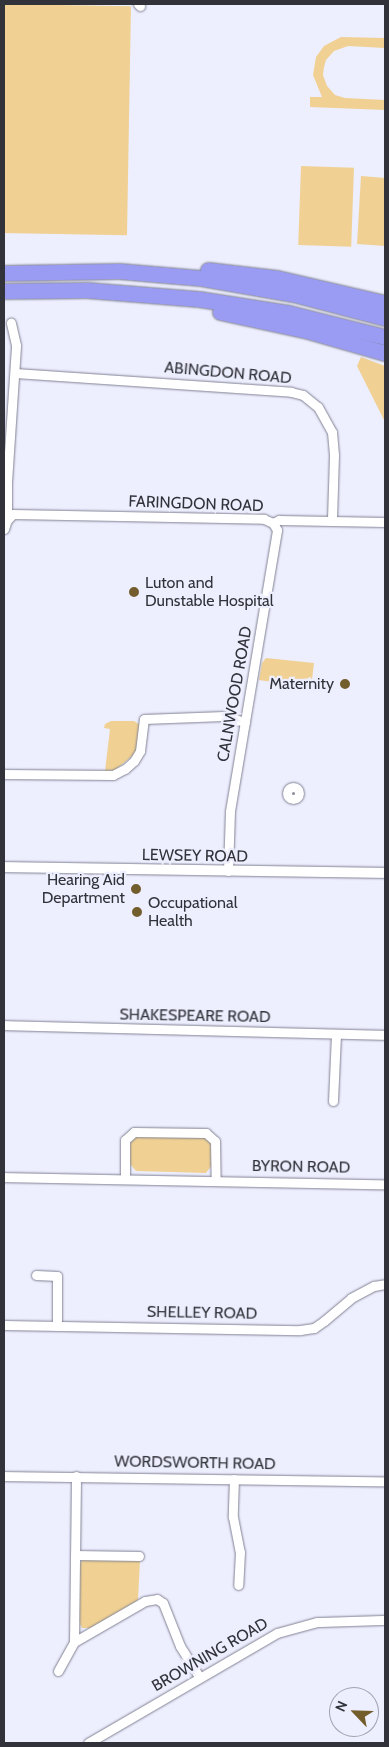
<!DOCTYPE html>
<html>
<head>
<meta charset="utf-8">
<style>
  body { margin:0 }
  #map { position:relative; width:389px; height:1747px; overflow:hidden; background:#edeefe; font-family:Cabin,sans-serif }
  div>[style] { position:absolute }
  .green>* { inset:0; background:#f0d193; transform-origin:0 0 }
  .roads { filter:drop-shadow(0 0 1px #808293) drop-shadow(0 0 1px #808293) }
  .minor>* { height:9px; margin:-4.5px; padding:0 4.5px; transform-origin:4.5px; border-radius:4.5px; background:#fff }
  .minor>.ring { margin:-4.5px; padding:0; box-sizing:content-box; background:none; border:9px solid #fff; border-radius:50% }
  .tertiary>* { height:10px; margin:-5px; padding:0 5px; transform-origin:5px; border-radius:5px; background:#fff }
  .motorway>* { height:15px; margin:-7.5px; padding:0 7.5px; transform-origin:7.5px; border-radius:7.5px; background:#999cf2 }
  .dots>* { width:14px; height:14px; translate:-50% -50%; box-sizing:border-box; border:2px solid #edeefe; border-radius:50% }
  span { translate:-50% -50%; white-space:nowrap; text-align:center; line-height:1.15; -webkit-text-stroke:4.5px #edeefe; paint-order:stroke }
  .street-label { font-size:16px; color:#32333a }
  .poi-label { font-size:16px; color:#32333a }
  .left { translate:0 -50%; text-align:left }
  .right { translate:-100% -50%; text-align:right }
  .frame { position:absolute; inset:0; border:5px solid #32333a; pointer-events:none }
  .north { position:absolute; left:329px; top:1687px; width:50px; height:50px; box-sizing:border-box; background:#edeefe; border:1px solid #a2a3b0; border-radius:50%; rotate:294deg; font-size:14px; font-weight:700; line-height:20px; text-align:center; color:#32333a }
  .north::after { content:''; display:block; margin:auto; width:18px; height:22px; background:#745d2d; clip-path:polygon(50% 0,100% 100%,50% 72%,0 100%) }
</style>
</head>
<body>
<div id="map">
  <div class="green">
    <i style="left:4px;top:4px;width:127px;height:229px;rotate:1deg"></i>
    <i style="clip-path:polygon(341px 37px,385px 38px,385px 48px,348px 46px,334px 51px,326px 60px,324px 67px,323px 75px,327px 86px,335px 95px,345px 98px,385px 100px,385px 110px,310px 107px,310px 97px,322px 97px,313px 75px,316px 57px,324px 46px)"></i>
    <i style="left:301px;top:166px;width:53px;height:79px;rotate:2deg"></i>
    <i style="clip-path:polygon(361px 176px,385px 178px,385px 246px,357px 244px)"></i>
    <i style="clip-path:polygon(361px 357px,385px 366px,385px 422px,357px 366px)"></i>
    <i style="clip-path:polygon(266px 658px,314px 663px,311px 688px,259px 680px,262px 663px)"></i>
    <i style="clip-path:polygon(111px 721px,134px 721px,140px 725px,136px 753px,115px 770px,105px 771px,110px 729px,104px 728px,105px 724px)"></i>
    <i style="clip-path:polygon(136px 1136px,204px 1136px,211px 1143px,212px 1165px,206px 1173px,136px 1171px,130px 1164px,130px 1144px)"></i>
    <i style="clip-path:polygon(84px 1558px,140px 1560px,138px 1600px,91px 1628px,82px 1628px,78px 1620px,78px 1567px)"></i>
  </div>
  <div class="roads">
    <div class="minor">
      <i style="left:138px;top:4px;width:3px;rotate:45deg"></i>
      <i style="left:15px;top:373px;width:277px;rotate:3.9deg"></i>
      <i style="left:291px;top:392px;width:12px;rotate:14deg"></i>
      <i style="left:303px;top:395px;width:19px;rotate:39deg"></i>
      <i style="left:318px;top:407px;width:29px;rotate:61deg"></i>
      <i style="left:332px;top:432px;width:23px;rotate:85deg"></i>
      <i style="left:334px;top:455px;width:65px;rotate:91.8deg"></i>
      <i style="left:7px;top:520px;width:8px;rotate:-45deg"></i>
      <i style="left:13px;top:514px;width:251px;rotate:1.1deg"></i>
      <i style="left:264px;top:519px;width:10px;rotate:24deg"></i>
      <i style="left:273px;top:523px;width:7px;rotate:-27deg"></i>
      <i style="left:279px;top:520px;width:106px;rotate:1.1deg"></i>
      <i style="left:4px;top:529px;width:9px;rotate:-72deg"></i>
      <i style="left:7px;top:520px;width:38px;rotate:-90deg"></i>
      <i style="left:7px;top:482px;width:137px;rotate:-86.2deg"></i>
      <i style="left:16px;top:345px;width:23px;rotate:-103deg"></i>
      <i style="left:4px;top:774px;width:109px;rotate:0.5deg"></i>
      <i style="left:113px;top:775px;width:13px;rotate:-27deg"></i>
      <i style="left:125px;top:769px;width:12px;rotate:-42deg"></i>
      <i style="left:134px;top:761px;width:12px;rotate:-59deg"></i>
      <i style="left:140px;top:751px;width:32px;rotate:-83deg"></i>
      <i style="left:144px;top:719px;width:80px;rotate:-2.1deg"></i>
      <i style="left:224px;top:716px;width:22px;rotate:16deg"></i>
      <i class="ring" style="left:287px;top:787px;width:3px;height:3px"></i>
      <i style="left:228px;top:871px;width:60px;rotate:-88.1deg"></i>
      <i style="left:230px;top:811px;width:285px;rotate:-80.5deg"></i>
      <i style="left:277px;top:530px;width:8px;rotate:-120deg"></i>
      <i style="left:4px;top:1025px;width:381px;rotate:1.5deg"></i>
      <i style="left:333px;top:1101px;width:66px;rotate:-87.4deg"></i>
      <i style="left:4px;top:1177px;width:381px;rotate:1.1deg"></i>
      <i style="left:125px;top:1178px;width:38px;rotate:-90deg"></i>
      <i style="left:125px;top:1140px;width:12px;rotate:-42deg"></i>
      <i style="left:134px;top:1132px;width:72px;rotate:0.8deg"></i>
      <i style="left:206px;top:1133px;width:12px;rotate:42deg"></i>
      <i style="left:215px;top:1141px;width:39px;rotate:89deg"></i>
      <i style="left:36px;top:1275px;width:21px;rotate:3deg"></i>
      <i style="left:57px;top:1276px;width:50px;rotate:90deg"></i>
      <i style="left:4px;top:1325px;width:296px;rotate:1deg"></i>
      <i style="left:300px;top:1330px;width:14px;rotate:-8deg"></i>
      <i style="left:314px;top:1328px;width:12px;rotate:-35deg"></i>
      <i style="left:324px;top:1321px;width:35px;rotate:-40deg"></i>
      <i style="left:351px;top:1298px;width:26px;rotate:-28deg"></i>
      <i style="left:374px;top:1286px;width:11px;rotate:-10deg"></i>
      <i style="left:4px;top:1476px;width:381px;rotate:0.8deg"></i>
      <i style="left:234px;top:1479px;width:38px;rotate:92deg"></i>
      <i style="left:233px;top:1517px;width:36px;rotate:79deg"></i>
      <i style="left:240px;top:1552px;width:33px;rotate:93deg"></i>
      <i style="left:75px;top:1555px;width:64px;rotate:0.9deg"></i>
      <i style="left:74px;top:1642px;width:82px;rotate:-30deg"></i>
      <i style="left:145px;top:1601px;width:12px;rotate:-9deg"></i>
      <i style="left:157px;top:1599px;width:7px;rotate:34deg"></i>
      <i style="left:163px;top:1603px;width:46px;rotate:68.4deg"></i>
      <i style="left:180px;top:1646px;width:36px;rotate:58deg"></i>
      <i style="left:58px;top:1671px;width:33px;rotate:-61deg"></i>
      <i style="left:74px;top:1642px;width:166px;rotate:-89.3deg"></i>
      <i style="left:88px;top:1743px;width:219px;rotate:-30.2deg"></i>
      <i style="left:277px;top:1633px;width:41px;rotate:-15.4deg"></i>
      <i style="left:317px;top:1622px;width:68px;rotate:-1.7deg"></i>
    </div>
    <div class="tertiary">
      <i style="left:4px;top:867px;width:381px;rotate:0.9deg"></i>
    </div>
    <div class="motorway">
      <i style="left:208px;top:270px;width:69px;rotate:6.6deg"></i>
      <i style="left:277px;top:278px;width:111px;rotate:13deg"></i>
      <i style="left:4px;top:273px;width:115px;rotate:-1deg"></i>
      <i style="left:119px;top:271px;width:82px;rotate:4.9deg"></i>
      <i style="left:201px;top:278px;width:93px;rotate:9.9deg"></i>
      <i style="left:293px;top:294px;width:95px;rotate:14.6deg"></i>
      <i style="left:4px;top:291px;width:83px;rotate:-0.7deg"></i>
      <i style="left:87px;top:290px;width:112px;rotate:4.6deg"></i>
      <i style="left:199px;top:299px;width:91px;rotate:8.8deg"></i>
      <i style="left:289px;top:313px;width:99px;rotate:14deg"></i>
      <i style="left:220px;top:312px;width:90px;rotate:12.2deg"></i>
      <i style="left:308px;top:331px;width:80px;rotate:15.9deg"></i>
    </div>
  </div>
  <div class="dots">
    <i style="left:134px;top:592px;background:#745d2d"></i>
    <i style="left:345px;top:684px;background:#745d2d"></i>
    <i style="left:136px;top:889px;background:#745d2d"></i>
    <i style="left:137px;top:912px;background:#745d2d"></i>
  </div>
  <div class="street-label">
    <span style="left:228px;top:373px;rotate:5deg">ABINGDON ROAD</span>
    <span style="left:196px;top:504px;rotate:2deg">FARINGDON ROAD</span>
    <span style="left:235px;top:694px;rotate:-80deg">CALNWOOD ROAD</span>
    <span style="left:195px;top:856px;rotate:1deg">LEWSEY ROAD</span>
    <span style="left:195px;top:1016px;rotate:1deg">SHAKESPEARE ROAD</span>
    <span style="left:301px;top:1167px;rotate:1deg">BYRON ROAD</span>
    <span style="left:202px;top:1313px;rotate:1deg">SHELLEY ROAD</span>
    <span style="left:195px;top:1463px;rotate:1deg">WORDSWORTH ROAD</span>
    <span style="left:210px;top:1655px;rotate:-30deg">BROWNING ROAD</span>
  </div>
  <div class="poi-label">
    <span class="left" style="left:145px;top:592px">Luton and<br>Dunstable Hospital</span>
    <span class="right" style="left:334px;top:684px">Maternity</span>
    <span class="right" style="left:125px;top:889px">Hearing Aid<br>Department</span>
    <span class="left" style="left:148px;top:912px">Occupational<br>Health</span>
  </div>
  <div class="frame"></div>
  <div class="north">N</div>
</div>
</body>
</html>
